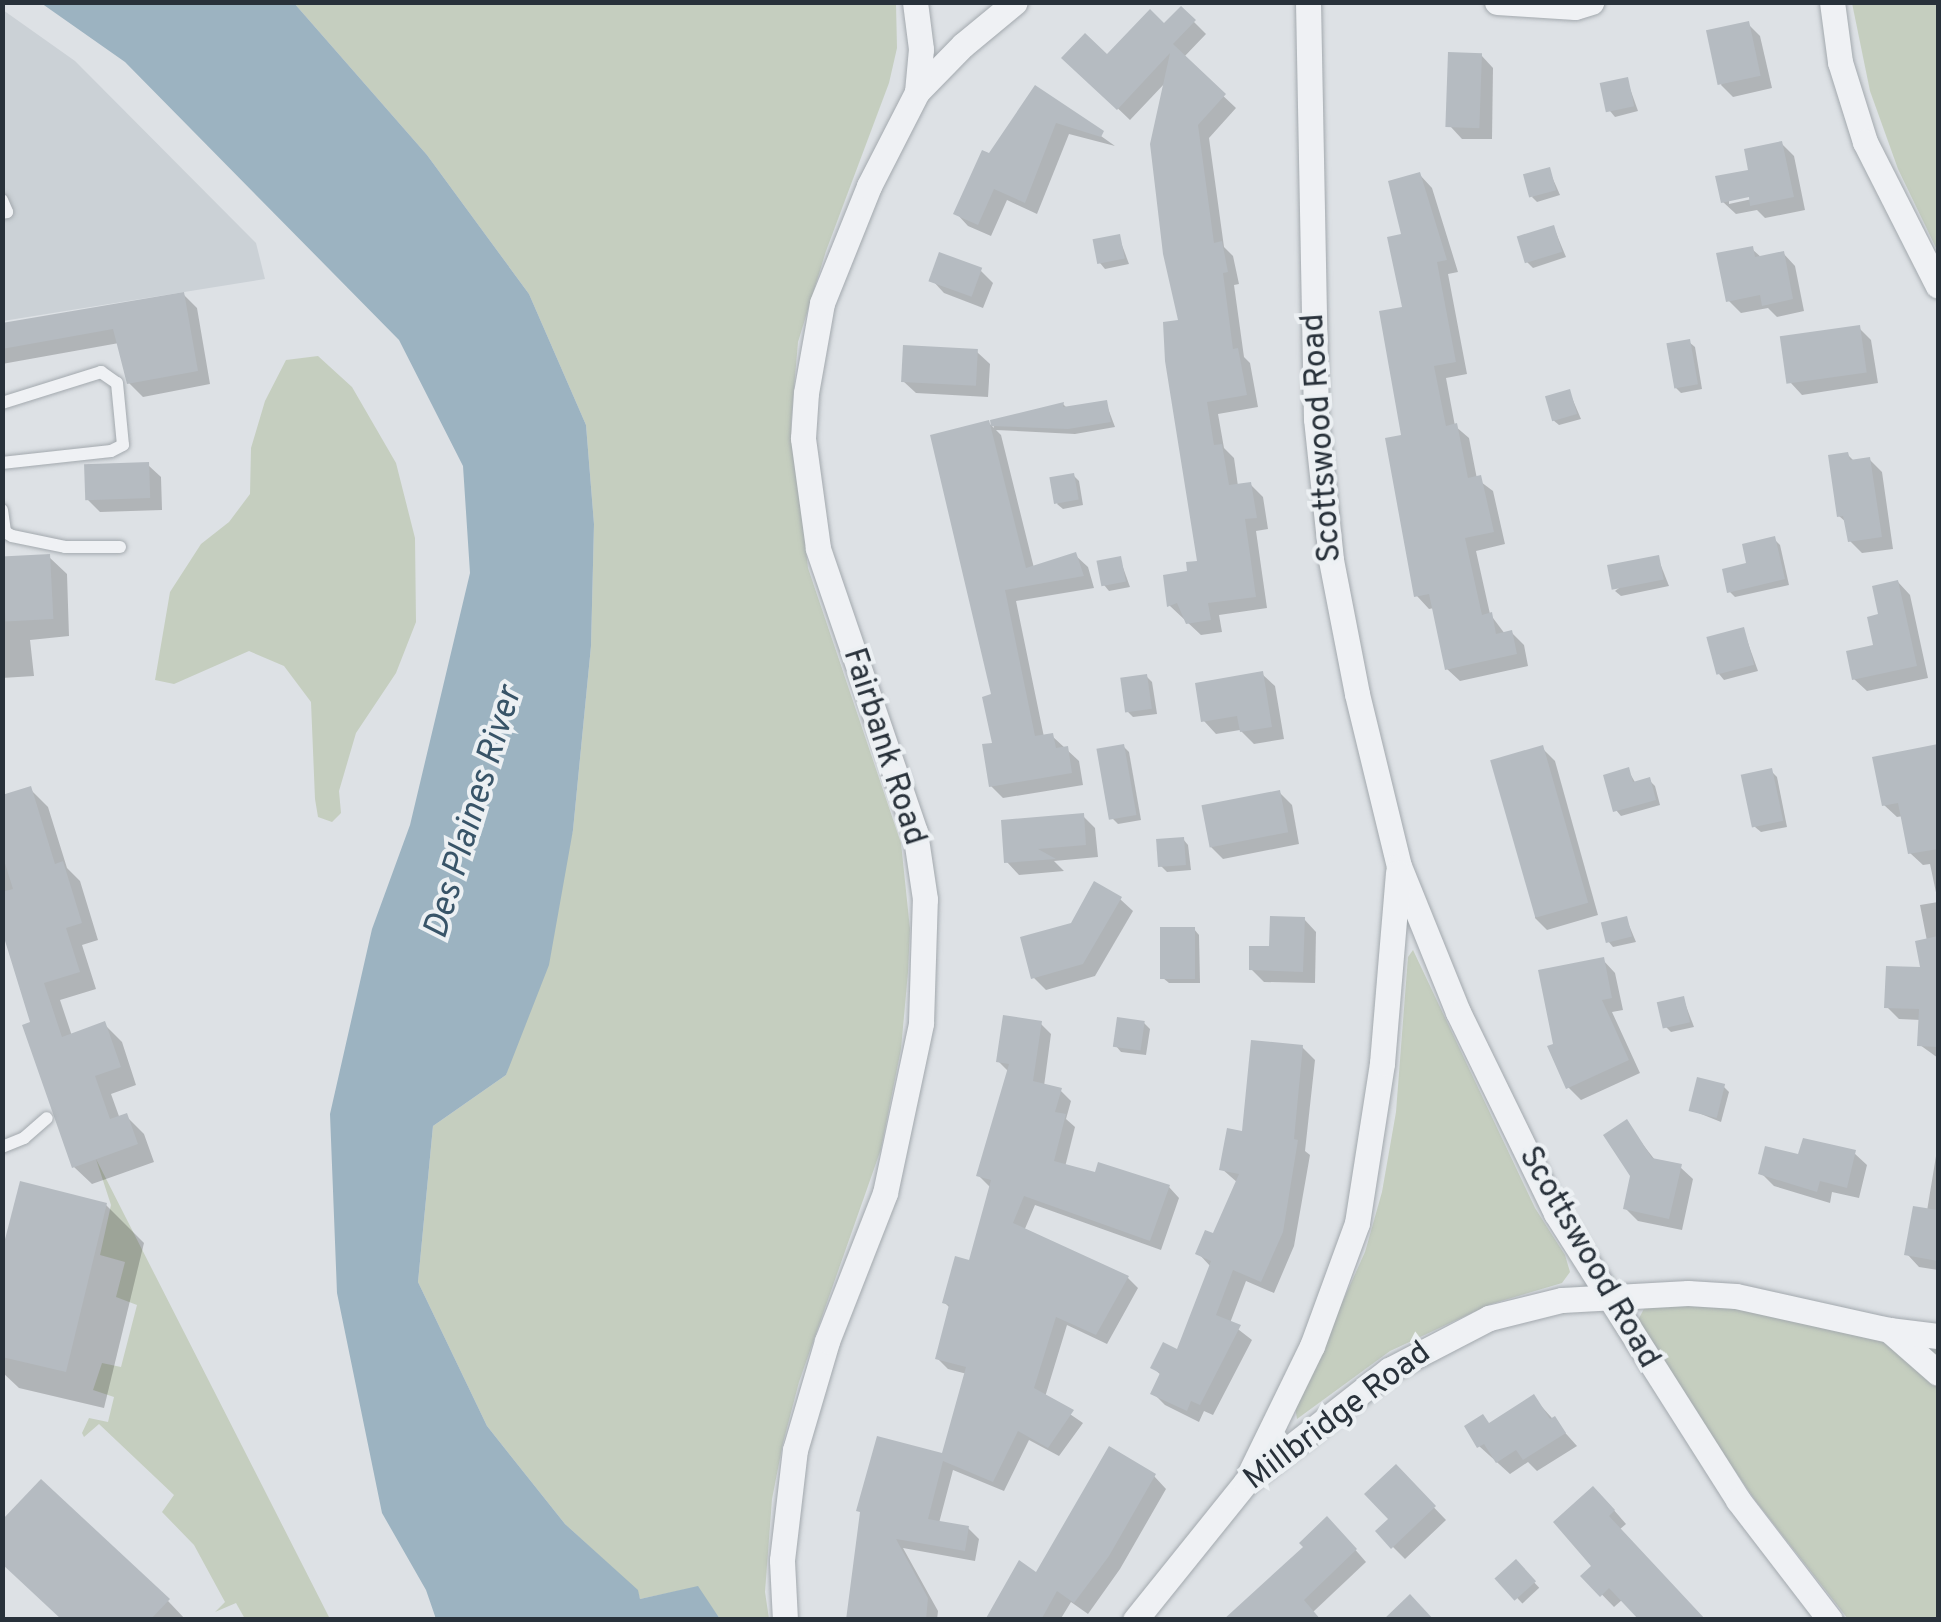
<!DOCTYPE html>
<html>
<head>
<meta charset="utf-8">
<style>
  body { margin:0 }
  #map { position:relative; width:1941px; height:1622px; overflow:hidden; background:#dde1e5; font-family:Overpass,sans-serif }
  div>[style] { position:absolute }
  .built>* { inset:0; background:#cbd1d6 }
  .green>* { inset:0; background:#c5cebf }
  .water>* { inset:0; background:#9cb3c1 }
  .shadow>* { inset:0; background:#0003; transform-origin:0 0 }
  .building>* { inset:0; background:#b5bbc1; transform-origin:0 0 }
  .roads { filter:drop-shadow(0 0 2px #a3a9ae) drop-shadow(0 0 2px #a3a9ae) }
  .service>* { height:12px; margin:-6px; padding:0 6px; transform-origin:6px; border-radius:6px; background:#eff1f4 }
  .minor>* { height:25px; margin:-12.5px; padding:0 12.5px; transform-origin:12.5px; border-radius:12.5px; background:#eff1f4 }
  span { translate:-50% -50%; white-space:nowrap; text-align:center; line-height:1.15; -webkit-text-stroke:8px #ecf0f3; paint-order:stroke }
  .street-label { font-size:32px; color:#28313a }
  .water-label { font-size:35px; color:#385468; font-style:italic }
  .frame { position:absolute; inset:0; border:5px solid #28313a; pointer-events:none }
</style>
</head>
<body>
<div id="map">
  <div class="built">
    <i style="clip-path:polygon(3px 10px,75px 61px,256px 243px,265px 279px,3px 321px)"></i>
  </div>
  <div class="green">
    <i style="clip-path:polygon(294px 3px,896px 3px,897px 48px,889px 83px,826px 251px,798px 342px,791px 423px,808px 568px,901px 843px,910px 929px,908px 972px,901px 1049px,881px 1149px,799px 1382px,783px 1443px,772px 1499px,765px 1592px,769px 1619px,720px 1619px,697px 1587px,640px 1599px,637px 1590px,565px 1524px,487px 1426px,418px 1282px,433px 1126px,506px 1075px,573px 830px,591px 646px,594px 524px,586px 425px,529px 294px,427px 155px)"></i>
    <i style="clip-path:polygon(1852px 3px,1938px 3px,1938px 252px,1898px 169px,1870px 91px)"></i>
    <i style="clip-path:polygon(318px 356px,352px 387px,396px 463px,415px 538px,416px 622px,396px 673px,356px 733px,339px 791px,341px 813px,332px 822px,318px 817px,315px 799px,311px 702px,284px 666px,249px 651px,174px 684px,155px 680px,170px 592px,201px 544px,229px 522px,250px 494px,251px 448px,265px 401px,286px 360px)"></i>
    <i style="clip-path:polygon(1413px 950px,1535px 1208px,1565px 1255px,1570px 1272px,1562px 1283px,1491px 1304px,1390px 1351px,1297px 1419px,1295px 1407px,1365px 1252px,1382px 1192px,1396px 1112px,1408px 957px)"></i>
    <i style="clip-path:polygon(96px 1159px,330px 1619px,245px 1619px,236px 1603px,215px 1612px,225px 1602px,194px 1545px,162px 1512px,174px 1495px,99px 1424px,84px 1437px,82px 1433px,89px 1418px,108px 1422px,114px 1397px,93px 1390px,102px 1363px,121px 1367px,137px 1305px,116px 1297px,125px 1262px,100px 1255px,111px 1205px)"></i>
    <i style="clip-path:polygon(1657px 1301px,1733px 1307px,1867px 1338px,1938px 1347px,1938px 1619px,1848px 1619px,1755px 1500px,1647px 1342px,1638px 1320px,1646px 1305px)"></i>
  </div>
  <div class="water">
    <i style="clip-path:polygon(41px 3px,294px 3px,427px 155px,529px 294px,586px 425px,594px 524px,591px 646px,573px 830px,549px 965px,506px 1075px,433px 1126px,418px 1282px,487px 1426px,565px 1524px,638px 1590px,640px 1599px,698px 1586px,720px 1619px,436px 1619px,426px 1590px,382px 1513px,337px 1293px,330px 1114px,372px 929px,410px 825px,470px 573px,463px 466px,399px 340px,125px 62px)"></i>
  </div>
  <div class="shadow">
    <i style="clip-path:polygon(1181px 9px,1206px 34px,1183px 58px,1236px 108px,1209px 138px,1224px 247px,1233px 256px,1239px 284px,1234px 285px,1244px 357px,1250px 363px,1258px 407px,1218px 414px,1224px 448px,1234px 458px,1238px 486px,1250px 484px,1263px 497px,1268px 529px,1256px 531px,1267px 608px,1219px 615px,1222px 632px,1201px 635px,1170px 606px,1166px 577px,1190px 574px,1200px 563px,1166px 82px,1130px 120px,1065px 58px,1108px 58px,1164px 26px)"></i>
    <i style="clip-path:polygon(1748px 24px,1760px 36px,1772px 88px,1733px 97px,1721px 85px)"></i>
    <i style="clip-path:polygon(1481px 55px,1493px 68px,1492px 139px,1462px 139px,1450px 126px)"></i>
    <i style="clip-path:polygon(1627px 80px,1638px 111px,1615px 117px,1610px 111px)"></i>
    <i style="clip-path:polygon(1035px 89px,1115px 146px,1069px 134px,1037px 214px,1007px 200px,991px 236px,968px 226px,956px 213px)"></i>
    <i style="clip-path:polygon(evenodd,1782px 144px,1794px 156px,1805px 210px,1765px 218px,1757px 210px,1736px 214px,1723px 202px,1782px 144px,1760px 192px,1761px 197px,1729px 204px,1729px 199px,1760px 192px)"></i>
    <i style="clip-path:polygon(1549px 170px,1560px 195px,1537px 202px,1532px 197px)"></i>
    <i style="clip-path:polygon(1420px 175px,1432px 188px,1458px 272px,1448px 274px,1467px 374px,1446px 378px,1455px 426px,1469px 438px,1477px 479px,1493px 491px,1505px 544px,1476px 551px,1490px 614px,1505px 634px,1512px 633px,1524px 645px,1528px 666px,1460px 681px,1447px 669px,1434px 608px,1429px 609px,1417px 596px,1404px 436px,1404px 236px)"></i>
    <i style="clip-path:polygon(1554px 228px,1566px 257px,1533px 268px,1527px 262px)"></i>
    <i style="clip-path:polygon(1119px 237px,1129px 264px,1105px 269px,1100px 263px)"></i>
    <i style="clip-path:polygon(1752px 249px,1762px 258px,1783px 253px,1795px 266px,1804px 311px,1777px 317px,1768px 308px,1741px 313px,1729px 301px)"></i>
    <i style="clip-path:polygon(981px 271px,993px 283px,983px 308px,944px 293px,932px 280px)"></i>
    <i style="clip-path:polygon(183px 294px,197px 308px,210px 384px,143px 397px,129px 383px,119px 343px,2px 364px,2px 325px)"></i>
    <i style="clip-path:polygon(1859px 328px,1871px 340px,1878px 383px,1802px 395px,1790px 382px)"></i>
    <i style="clip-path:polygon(1689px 342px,1695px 347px,1702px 389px,1681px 393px,1675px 387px)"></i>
    <i style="clip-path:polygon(977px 352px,990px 364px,988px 397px,916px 393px,903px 381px)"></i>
    <i style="clip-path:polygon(1569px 391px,1581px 419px,1559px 425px,1553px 420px)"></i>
    <i style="clip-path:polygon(1106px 403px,1115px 427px,1075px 434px,996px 430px,1001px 435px,1034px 568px,1075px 555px,1088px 567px,1094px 588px,1016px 601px,1044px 737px,1052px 736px,1079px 761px,1083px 785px,1003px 798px,991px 786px,995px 745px,989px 423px,994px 428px,993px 422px,1063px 404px,1068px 409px)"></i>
    <i style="clip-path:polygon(1847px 454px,1855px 462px,1869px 459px,1882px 472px,1893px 549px,1862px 553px,1850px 541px,1847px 523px,1839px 516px)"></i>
    <i style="clip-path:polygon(148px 465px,161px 477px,162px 510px,100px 512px,88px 500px)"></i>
    <i style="clip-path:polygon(1074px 476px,1079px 481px,1083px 505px,1063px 509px,1057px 504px)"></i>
    <i style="clip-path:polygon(1774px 539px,1780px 545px,1789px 585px,1735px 597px,1729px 591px)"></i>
    <i style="clip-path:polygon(49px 557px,67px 574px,69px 636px,30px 640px,34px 676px,2px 678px,2px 559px)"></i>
    <i style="clip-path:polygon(1658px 558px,1669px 586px,1621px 596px,1615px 591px)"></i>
    <i style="clip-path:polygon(1120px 559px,1130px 587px,1109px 591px,1104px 585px)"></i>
    <i style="clip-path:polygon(1898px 582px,1910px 595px,1928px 678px,1867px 691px,1854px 679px,1876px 647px,1881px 616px)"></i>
    <i style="clip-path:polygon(1743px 629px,1758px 671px,1724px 680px,1719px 674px)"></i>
    <i style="clip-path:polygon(1262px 674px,1275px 686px,1284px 739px,1254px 744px,1240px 730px,1216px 734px,1204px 721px)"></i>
    <i style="clip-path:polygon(1146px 676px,1152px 682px,1157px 714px,1133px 717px,1128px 712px)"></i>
    <i style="clip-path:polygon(1123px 746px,1129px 752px,1141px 820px,1118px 824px,1112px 818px)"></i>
    <i style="clip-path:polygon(1938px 746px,1938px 1058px,1920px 1045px,1921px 1020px,1899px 1019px,1887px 1007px,1923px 970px,1927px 941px,1920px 905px,1938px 902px,1930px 864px,1923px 865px,1910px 853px,1903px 816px,1897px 817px,1884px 805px,1875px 759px)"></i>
    <i style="clip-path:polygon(1542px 748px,1555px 761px,1598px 915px,1547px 930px,1535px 918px)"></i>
    <i style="clip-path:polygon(1628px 770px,1636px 784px,1649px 780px,1655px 786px,1660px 805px,1621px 816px,1616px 810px)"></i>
    <i style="clip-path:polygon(1771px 771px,1777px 777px,1787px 827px,1761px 832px,1755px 827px)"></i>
    <i style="clip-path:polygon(30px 789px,48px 807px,67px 868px,80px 881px,98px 940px,82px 945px,96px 989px,60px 1000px,72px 1036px,104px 1024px,122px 1042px,136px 1085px,111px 1094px,120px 1119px,126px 1116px,144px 1134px,154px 1162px,92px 1184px,74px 1167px,2px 923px,2px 798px)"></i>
    <i style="clip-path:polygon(1280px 793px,1292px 805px,1299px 844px,1223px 859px,1210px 846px)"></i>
    <i style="clip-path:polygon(1083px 816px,1095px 828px,1098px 857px,1054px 861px,1064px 871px,1019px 875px,1007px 862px)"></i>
    <i style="clip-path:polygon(1183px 839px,1188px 845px,1191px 870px,1167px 872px,1161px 866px)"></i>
    <i style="clip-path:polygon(1120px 899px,1133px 911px,1095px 976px,1046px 990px,1033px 977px,1072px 925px)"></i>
    <i style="clip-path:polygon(1626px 918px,1636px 942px,1613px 947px,1608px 941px)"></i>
    <i style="clip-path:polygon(1304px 919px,1316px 932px,1315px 983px,1264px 982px,1251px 969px)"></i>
    <i style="clip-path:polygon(1194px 929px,1199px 935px,1200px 983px,1169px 983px,1163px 978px)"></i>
    <i style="clip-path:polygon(1603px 960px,1615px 973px,1623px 1010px,1612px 1012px,1640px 1073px,1581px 1100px,1568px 1087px,1556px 1045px)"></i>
    <i style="clip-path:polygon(1683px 998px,1694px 1027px,1671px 1032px,1666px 1027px)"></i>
    <i style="clip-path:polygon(1144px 1023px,1150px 1029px,1146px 1055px,1121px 1052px,1116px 1046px)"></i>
    <i style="clip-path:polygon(1041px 1024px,1051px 1034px,1044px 1086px,1060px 1090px,1071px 1101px,1066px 1119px,1075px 1127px,1065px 1167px,1169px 1187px,1179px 1198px,1161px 1250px,1035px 1205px,1024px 1231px,1128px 1278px,1138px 1288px,1107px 1344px,1067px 1325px,1045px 1397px,1083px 1423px,1059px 1456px,1029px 1440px,1004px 1491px,953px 1470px,939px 1523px,968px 1528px,979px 1539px,975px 1561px,903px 1548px,938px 1611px,937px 1620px,848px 1620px,862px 1514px,944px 1456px,967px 1374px,948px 1369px,937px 1358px,950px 1308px,944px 1302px,970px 1263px,991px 1188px,979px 1176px,1009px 1072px,998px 1061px)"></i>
    <i style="clip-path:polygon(1302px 1047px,1315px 1060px,1305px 1151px,1310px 1155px,1294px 1246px,1274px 1293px,1246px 1281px,1230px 1323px,1252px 1340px,1213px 1415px,1204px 1411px,1199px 1422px,1165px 1405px,1153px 1393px,1161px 1375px,1153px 1368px,1178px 1352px,1211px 1267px,1198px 1253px,1215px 1236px,1238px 1183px,1222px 1169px)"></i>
    <i style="clip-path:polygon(1723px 1086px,1729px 1092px,1721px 1122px,1691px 1110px)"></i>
    <i style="clip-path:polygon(1626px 1123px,1655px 1160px,1680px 1167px,1693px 1179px,1682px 1230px,1638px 1221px,1625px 1208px,1633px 1175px)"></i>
    <i style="clip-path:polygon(1854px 1153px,1867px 1165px,1859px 1198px,1832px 1192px,1830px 1203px,1774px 1186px,1761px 1173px,1800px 1157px)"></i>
    <i style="clip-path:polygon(1936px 1156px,1938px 1156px,1938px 1270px,1919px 1267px,1907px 1254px,1927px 1211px)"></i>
    <i style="clip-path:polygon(106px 1205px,144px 1243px,104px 1408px,19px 1388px,2px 1372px,2px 1262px)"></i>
    <i style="clip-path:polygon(1534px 1398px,1577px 1446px,1537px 1471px,1528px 1462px,1510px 1474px,1479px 1446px,1491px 1425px)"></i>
    <i style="clip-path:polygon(1396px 1468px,1446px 1520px,1405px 1559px,1378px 1532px,1392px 1519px)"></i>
    <i style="clip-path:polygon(1154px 1476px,1166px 1489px,1120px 1569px,1088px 1614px,1071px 1602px,1060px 1620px,988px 1620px)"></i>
    <i style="clip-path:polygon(1606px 1501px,1626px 1524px,1619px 1530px,1623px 1599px,1614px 1607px,1584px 1576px,1594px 1567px)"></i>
    <i style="clip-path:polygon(1338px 1530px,1366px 1562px,1313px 1612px,1227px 1620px)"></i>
    <i style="left:1516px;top:1563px;width:34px;height:23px;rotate:47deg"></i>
    <i style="clip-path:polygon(168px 1601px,186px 1620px,63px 1620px)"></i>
  </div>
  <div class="building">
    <i style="clip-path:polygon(1181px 6px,1196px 20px,1173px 44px,1226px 94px,1198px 125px,1214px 243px,1222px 241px,1228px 272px,1223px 273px,1233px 349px,1238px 348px,1247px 395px,1207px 402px,1214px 445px,1222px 444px,1229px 485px,1251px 482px,1257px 518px,1245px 519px,1256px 597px,1208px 603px,1211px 620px,1186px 624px,1177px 603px,1167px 607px,1163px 575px,1187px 571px,1186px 562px,1197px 561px,1165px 361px,1163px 322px,1178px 320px,1163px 254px,1150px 144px,1170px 53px,1117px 110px,1061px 58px,1085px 33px,1107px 54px,1150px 9px,1164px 23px)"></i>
    <i style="left:1749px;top:21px;width:56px;height:44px;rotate:78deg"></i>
    <i style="left:1448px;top:52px;width:34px;height:75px;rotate:2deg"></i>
    <i style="left:1628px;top:77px;width:30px;height:29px;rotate:78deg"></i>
    <i style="clip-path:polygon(1035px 85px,1104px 131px,1101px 137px,1056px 123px,1025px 203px,994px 189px,978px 225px,953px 214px,982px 150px,989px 153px)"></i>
    <i style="clip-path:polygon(1782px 141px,1794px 197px,1750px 206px,1749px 197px,1721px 203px,1715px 176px,1748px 170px,1744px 149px)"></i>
    <i style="left:1550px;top:167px;width:24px;height:28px;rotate:75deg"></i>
    <i style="clip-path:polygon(1420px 172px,1447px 260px,1437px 262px,1456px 362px,1434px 366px,1446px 426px,1457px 423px,1468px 478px,1481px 475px,1494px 532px,1465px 538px,1482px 615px,1492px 612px,1496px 634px,1512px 630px,1517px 654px,1445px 670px,1429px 594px,1414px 597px,1385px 438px,1401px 435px,1379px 311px,1402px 307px,1387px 237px,1401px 234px,1388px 181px)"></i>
    <i style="left:1554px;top:225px;width:28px;height:39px;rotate:73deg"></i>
    <i style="left:1120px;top:234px;width:25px;height:28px;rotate:79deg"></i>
    <i style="clip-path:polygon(1753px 246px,1755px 257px,1784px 251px,1793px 299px,1762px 306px,1760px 295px,1726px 302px,1716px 253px)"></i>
    <i style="left:939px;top:252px;width:46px;height:31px;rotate:20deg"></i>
    <i style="clip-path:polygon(184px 292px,198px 371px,127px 384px,113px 329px,2px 349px,2px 323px)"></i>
    <i style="left:1860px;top:325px;width:48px;height:81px;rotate:82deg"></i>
    <i style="left:1690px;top:339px;width:46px;height:24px;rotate:80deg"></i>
    <i style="left:903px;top:345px;width:75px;height:37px;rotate:3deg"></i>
    <i style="left:1570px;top:389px;width:26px;height:26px;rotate:74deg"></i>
    <i style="clip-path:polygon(1107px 400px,1111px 422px,1068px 429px,991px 426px,990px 420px,1064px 402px,1063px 407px)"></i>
    <i style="clip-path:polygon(989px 420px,1026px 568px,1076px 552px,1084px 576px,1005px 590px,1035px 736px,1053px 733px,1056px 748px,1068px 746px,1072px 773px,989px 787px,982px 744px,992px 743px,982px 697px,991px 694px,930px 435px)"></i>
    <i style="clip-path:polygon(1848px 452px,1850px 460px,1870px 457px,1882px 537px,1848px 542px,1843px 516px,1837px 517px,1828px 455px)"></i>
    <i style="left:149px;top:462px;width:36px;height:65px;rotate:88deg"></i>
    <i style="left:1074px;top:473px;width:27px;height:25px;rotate:80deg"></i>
    <i style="clip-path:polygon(1775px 536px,1785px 579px,1727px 593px,1722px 569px,1746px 563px,1742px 544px)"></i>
    <i style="left:50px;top:554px;width:65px;height:48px;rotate:87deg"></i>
    <i style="left:1659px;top:555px;width:25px;height:53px;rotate:79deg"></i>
    <i style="left:1121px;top:556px;width:26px;height:25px;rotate:79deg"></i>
    <i style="clip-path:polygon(1898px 580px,1917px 666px,1852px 680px,1846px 651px,1873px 645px,1867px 617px,1878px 614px,1872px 586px)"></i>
    <i style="left:1744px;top:627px;width:39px;height:39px;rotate:75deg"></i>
    <i style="clip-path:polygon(1263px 671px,1272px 727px,1240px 732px,1237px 716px,1201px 722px,1195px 683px)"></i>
    <i style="left:1147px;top:674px;width:35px;height:27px;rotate:82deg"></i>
    <i style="left:1124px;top:744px;width:72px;height:28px;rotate:80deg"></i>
    <i style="clip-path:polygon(1938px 744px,1938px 849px,1908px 854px,1898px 803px,1882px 806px,1872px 757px)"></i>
    <i style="left:1543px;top:745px;width:164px;height:55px;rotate:74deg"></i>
    <i style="clip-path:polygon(1629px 767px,1633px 782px,1650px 777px,1656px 800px,1613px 812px,1603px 775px)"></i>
    <i style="left:1772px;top:768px;width:54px;height:32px;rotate:78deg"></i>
    <i style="clip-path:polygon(31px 786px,55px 864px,63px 861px,82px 923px,66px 928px,80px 972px,44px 983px,62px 1037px,105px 1021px,121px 1067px,95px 1076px,110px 1119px,127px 1113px,138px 1144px,72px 1168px,22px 1025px,30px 1022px,2px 931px,2px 892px,13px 889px,2px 854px,2px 795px)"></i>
    <i style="left:1280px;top:790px;width:43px;height:80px;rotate:79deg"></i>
    <i style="clip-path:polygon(1084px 813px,1086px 845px,1038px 849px,1056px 859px,1004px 863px,1001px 820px)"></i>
    <i style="left:1184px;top:837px;width:28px;height:28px;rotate:86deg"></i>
    <i style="clip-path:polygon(1094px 881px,1122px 897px,1083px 964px,1031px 979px,1020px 937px,1071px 923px)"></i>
    <i style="clip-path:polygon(1270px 916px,1305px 917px,1303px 972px,1249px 970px,1249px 946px,1269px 946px)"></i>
    <i style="left:1627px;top:916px;width:21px;height:27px;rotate:76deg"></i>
    <i style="left:1160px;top:927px;width:35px;height:52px"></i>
    <i style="clip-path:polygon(1938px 936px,1938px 1047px,1917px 1046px,1919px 1009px,1884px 1008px,1886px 966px,1920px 967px,1915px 941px)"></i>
    <i style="clip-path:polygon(1604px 957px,1612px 998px,1602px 1000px,1629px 1060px,1566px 1089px,1547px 1046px,1553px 1044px,1538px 970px)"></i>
    <i style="left:1684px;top:996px;width:27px;height:28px;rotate:77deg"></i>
    <i style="clip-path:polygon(1003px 1015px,1042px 1021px,1033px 1081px,1062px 1088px,1055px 1112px,1066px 1114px,1054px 1161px,1095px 1172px,1098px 1162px,1170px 1185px,1150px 1241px,1024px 1196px,1013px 1223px,1129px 1276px,1096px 1335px,1056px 1317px,1034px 1388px,1074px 1410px,1048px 1448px,1018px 1431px,993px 1482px,943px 1461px,928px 1519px,969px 1526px,965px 1551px,896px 1539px,928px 1598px,926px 1620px,846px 1620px,860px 1512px,856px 1511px,877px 1436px,942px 1453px,966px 1367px,935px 1359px,949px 1305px,942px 1303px,955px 1256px,969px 1260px,991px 1180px,976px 1176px,1009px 1064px,996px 1062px)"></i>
    <i style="left:1117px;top:1017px;width:28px;height:30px;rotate:8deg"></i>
    <i style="clip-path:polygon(1251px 1040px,1303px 1045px,1294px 1139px,1298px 1140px,1283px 1232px,1261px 1282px,1233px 1270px,1216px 1315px,1241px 1325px,1200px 1405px,1191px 1401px,1187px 1411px,1150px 1394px,1160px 1373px,1150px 1368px,1163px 1342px,1177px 1349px,1211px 1261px,1195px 1254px,1205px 1230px,1213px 1233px,1239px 1174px,1219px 1170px,1227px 1128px,1242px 1131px)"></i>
    <i style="left:1697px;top:1077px;width:29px;height:35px;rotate:14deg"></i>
    <i style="clip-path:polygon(1627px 1119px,1652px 1158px,1682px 1164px,1669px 1219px,1623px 1209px,1630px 1176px,1603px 1135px)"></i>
    <i style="clip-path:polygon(1803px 1138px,1856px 1150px,1847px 1188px,1820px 1181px,1817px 1192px,1758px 1174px,1765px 1146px,1798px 1154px)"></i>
    <i style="clip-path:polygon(20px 1181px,107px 1203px,66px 1372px,2px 1357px,2px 1251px)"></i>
    <i style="clip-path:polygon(1913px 1206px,1938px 1210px,1938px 1261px,1904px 1255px)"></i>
    <i style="clip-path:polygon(1534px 1394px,1550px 1419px,1555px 1416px,1566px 1433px,1523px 1460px,1516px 1450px,1496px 1463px,1484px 1444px,1477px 1448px,1464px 1426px,1483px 1414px,1489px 1423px)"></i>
    <i style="clip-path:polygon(1109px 1446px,1156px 1474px,1109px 1556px,1074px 1603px,1057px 1591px,1041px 1620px,985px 1620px,1019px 1560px,1036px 1572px)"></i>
    <i style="clip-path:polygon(1396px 1464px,1436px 1506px,1391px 1549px,1375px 1531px,1388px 1519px,1364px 1494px)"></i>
    <i style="clip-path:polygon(41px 1479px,170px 1599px,150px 1620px,62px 1620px,2px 1564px,2px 1520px)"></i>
    <i style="clip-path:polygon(1593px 1486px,1615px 1510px,1609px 1516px,1706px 1620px,1639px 1620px,1609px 1588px,1600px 1597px,1580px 1576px,1591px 1566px,1553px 1522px)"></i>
    <i style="clip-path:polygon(1327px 1516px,1357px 1549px,1304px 1600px,1321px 1620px,1223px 1620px,1303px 1547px,1299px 1543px)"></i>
    <i style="left:1516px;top:1559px;width:30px;height:29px;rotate:48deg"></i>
    <i style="clip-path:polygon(1410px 1594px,1434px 1620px,1383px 1620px)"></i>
  </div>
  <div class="roads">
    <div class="service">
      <i style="left:2px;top:200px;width:13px;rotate:67deg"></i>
      <i style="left:7px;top:212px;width:5px;rotate:169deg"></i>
      <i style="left:2px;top:403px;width:104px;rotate:-17.4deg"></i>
      <i style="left:101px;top:372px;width:19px;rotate:35deg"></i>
      <i style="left:117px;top:383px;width:62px;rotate:84.5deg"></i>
      <i style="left:123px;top:445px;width:13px;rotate:153deg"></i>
      <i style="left:111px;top:451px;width:110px;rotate:173.7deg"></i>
      <i style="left:2px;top:510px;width:22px;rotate:82deg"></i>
      <i style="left:5px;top:532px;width:8px;rotate:30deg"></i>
      <i style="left:12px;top:536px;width:54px;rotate:11.7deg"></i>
      <i style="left:65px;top:547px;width:55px"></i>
      <i style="left:2px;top:1147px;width:24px;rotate:-22deg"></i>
      <i style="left:24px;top:1138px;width:30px;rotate:-41deg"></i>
    </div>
    <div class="minor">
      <i style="left:1308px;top:2px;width:417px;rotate:88.9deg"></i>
      <i style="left:1316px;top:419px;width:142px;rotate:83.9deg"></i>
      <i style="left:1331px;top:560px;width:136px;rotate:79deg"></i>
      <i style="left:1357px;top:694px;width:177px;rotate:76.3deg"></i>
      <i style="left:1399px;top:866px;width:157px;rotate:68deg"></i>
      <i style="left:1458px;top:1012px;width:224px;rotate:64deg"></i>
      <i style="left:1556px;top:1213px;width:340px;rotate:57.6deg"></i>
      <i style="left:1738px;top:1500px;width:151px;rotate:52.5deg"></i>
      <i style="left:1497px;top:2px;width:78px;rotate:3.7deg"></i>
      <i style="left:1575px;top:7px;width:17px;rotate:-17deg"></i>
      <i style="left:1832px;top:2px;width:61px;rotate:82.4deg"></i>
      <i style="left:1840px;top:62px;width:84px;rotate:72.6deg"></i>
      <i style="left:1865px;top:142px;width:161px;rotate:63.1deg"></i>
      <i style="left:917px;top:92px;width:66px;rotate:-45.6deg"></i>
      <i style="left:963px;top:45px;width:67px;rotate:-39.6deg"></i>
      <i style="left:1889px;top:1330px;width:65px;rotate:41.3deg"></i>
      <i style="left:1250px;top:1473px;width:141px;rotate:-64deg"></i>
      <i style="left:1312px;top:1346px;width:131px;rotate:-69.9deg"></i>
      <i style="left:1357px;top:1223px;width:162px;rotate:-81.1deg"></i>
      <i style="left:1382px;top:1063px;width:191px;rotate:-85.2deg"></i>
      <i style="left:785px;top:1620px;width:60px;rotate:-92.9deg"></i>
      <i style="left:782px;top:1560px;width:111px;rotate:-83.3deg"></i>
      <i style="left:795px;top:1450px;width:114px;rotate:-73.6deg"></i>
      <i style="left:827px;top:1341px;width:159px;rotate:-68.6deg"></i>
      <i style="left:885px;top:1193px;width:174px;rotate:-78deg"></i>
      <i style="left:921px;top:1023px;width:124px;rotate:-88.2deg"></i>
      <i style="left:925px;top:899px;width:68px;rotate:-98.5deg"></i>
      <i style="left:915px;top:832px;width:300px;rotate:-108.9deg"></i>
      <i style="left:818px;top:548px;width:111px;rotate:-97.8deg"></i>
      <i style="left:803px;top:438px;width:45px;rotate:-86.2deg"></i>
      <i style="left:806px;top:393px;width:91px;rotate:-79.9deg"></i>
      <i style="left:822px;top:303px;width:126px;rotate:-68.1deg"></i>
      <i style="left:869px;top:186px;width:106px;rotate:-62.9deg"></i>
      <i style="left:917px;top:92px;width:43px;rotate:-84.7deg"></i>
      <i style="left:921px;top:49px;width:47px;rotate:-97.3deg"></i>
      <i style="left:1135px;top:1620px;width:177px;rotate:-51.2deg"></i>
      <i style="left:1246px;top:1482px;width:182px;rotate:-38.1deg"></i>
      <i style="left:1389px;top:1370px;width:113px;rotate:-27.5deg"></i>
      <i style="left:1489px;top:1318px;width:75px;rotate:-13.9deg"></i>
      <i style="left:1562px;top:1300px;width:126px;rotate:-3.2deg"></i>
      <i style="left:1688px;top:1293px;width:48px;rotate:3.6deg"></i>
      <i style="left:1736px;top:1296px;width:157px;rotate:12.5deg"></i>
      <i style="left:1889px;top:1330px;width:49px;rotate:7deg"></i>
    </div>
  </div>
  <div class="street-label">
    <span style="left:1323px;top:438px;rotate:-94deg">Scottswood Road</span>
    <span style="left:883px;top:747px;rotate:72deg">Fairbank Road</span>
    <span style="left:1588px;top:1258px;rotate:60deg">Scottswood Road</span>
    <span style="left:1338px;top:1417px;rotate:-37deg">Millbridge Road</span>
  </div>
  <div class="water-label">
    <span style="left:474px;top:813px;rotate:-73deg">Des Plaines River</span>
  </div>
  <div class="frame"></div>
</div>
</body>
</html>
